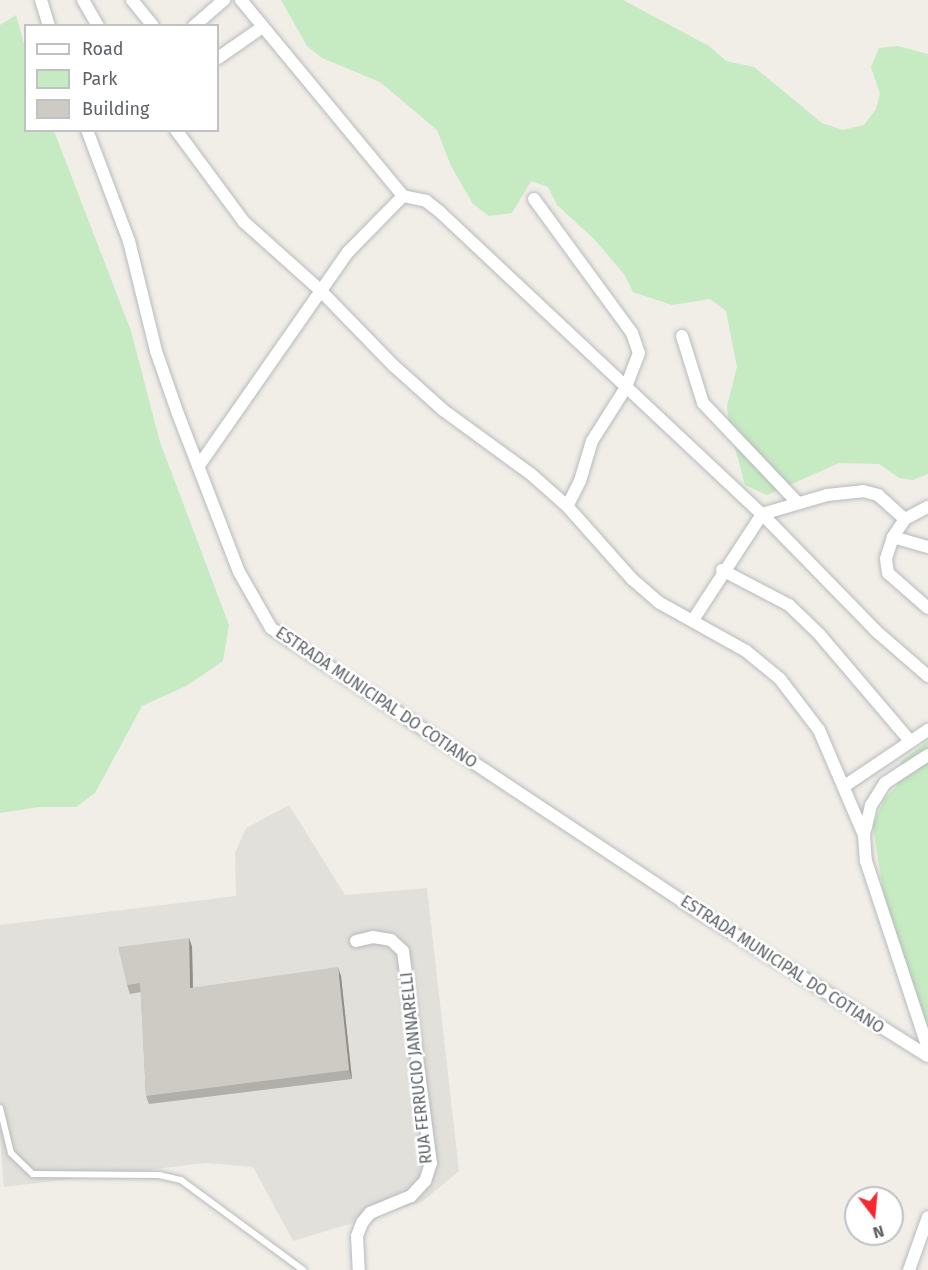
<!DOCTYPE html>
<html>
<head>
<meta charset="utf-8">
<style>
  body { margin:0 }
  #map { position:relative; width:928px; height:1270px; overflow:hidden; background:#f1eee7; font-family:"Fira Sans",sans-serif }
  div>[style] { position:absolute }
  .industrial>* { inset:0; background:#e2e0db }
  .green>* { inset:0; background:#c6eac2 }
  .roads { filter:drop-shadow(0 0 2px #b7babe) drop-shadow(0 0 2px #b7babe) }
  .service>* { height:6px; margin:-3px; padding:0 3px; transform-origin:3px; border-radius:3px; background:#fff }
  .minor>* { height:12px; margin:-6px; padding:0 6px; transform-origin:6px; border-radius:6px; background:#fff }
  .wall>* { inset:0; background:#b1afa9 }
  .shaded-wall>* { inset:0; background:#908e8a }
  .building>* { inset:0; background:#cecbc5 }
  span { translate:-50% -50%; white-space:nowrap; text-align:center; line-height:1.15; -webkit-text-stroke:5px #fff; paint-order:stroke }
  .street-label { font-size:16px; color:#5e6368 }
  .legend { position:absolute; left:24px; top:24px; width:195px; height:108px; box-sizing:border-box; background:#fff; border:2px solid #bfc1c3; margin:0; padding:8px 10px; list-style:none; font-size:18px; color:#5e6368 }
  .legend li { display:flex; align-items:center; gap:12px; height:30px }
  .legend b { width:30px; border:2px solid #bfc1c3 }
  .north { position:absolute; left:844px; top:1186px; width:60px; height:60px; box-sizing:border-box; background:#fff; border:2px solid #bfc1c3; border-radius:50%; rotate:164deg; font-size:16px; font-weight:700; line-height:24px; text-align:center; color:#5e6368 }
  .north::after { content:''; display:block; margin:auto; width:21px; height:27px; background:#f6282e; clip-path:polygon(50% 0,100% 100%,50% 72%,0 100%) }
</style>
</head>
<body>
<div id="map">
  <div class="industrial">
    <i style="clip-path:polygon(289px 805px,345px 895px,427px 888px,459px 1171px,422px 1202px,293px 1241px,253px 1167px,206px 1163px,4px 1187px,0 1136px,0 925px,236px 896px,235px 853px,246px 828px)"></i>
  </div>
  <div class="green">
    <i style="clip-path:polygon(281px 0,623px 0,709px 46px,726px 61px,754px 67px,822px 123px,843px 130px,864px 125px,876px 109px,880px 94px,871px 67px,879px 48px,898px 46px,928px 54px,928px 474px,913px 480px,899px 478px,879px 464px,839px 463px,767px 495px,745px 485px,729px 425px,727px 406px,737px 367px,726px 311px,710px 299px,672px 305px,633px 292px,624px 274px,594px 239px,557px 205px,548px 187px,531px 181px,512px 213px,489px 216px,473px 204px,451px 166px,437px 130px,380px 82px,322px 58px,307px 46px)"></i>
    <i style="clip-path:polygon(16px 15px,25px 47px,26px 130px,54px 131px,131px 331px,160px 442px,229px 625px,223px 661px,186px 686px,142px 706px,95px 793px,76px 807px,39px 807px,0 813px,0 25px)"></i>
    <i style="clip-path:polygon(928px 741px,928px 1030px,886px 912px,873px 825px,884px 799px,897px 786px,901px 761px)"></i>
  </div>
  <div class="roads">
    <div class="service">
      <i style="left:0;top:1108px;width:46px;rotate:76.3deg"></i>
      <i style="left:11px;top:1153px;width:30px;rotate:44deg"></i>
      <i style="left:33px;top:1174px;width:126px;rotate:0.5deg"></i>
      <i style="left:159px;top:1175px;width:23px;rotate:13deg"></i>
      <i style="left:181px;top:1180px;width:152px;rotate:36.4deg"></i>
    </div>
    <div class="minor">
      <i style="left:41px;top:0;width:27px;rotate:73deg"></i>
      <i style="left:83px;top:0;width:30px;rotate:60deg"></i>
      <i style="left:132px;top:0;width:33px;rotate:51deg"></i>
      <i style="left:241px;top:0;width:254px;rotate:50.4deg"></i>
      <i style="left:194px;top:26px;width:40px;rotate:-41deg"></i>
      <i style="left:218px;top:58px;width:52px;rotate:-34.9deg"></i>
      <i style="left:87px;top:130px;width:119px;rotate:69.3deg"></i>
      <i style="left:129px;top:241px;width:113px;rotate:76.2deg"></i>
      <i style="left:156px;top:351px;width:67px;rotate:70.8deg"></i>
      <i style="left:178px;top:414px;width:169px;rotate:68.9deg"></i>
      <i style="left:239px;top:572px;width:64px;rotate:60.3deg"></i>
      <i style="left:271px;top:628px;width:495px;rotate:33.6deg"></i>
      <i style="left:683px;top:902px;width:289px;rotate:32.2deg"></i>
      <i style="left:176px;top:130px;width:114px;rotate:53.5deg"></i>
      <i style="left:244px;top:222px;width:102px;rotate:41.8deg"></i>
      <i style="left:320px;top:290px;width:106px;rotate:45.8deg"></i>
      <i style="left:394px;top:366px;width:66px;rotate:41.9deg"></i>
      <i style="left:443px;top:410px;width:110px;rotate:36.1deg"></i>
      <i style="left:532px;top:475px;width:47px;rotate:41.5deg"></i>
      <i style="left:567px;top:506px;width:98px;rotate:48.3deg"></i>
      <i style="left:632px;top:579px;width:37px;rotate:41deg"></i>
      <i style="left:660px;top:603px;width:98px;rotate:29.2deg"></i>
      <i style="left:746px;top:651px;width:44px;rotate:39.5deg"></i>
      <i style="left:780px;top:679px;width:64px;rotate:52.6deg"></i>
      <i style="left:819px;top:730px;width:114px;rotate:66.8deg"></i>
      <i style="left:534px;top:199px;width:166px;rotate:53.8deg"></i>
      <i style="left:632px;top:333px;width:21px;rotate:71deg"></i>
      <i style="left:639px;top:353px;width:39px;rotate:111deg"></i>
      <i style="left:625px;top:389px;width:62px;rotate:122.4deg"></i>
      <i style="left:592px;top:441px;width:42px;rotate:106.7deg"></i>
      <i style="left:580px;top:481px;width:28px;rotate:117deg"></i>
      <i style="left:682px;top:336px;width:70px;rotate:72.6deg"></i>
      <i style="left:703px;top:403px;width:137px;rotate:46.5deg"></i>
      <i style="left:200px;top:464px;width:259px;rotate:-55.1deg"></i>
      <i style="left:348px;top:252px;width:78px;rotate:-45.5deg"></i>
      <i style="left:403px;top:196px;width:24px;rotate:12deg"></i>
      <i style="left:426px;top:201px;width:18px;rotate:38deg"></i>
      <i style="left:440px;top:212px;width:441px;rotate:43.2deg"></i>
      <i style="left:762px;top:514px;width:68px;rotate:-16.3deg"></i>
      <i style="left:827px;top:495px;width:36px;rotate:-6deg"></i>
      <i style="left:863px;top:491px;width:16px;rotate:15deg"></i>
      <i style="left:878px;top:495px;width:36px;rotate:42deg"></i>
      <i style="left:905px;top:519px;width:26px;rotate:-28deg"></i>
      <i style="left:905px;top:519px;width:22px;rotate:124deg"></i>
      <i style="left:893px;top:537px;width:23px;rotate:108deg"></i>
      <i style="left:886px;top:559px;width:14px;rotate:82deg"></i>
      <i style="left:888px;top:573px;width:53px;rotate:41.2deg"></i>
      <i style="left:893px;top:537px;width:36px;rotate:16deg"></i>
      <i style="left:722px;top:570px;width:76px;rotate:27.6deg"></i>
      <i style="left:789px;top:605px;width:42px;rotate:44deg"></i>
      <i style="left:819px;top:634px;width:140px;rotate:49.6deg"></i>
      <i style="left:693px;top:620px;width:126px;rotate:-56.9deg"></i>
      <i style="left:762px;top:514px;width:163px;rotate:45.7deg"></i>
      <i style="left:876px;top:631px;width:69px;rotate:40.9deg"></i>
      <i style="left:928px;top:755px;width:51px;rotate:146.9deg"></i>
      <i style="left:885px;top:783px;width:26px;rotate:122deg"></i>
      <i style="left:871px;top:805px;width:31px;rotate:103deg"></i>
      <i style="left:864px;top:835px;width:26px;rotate:86deg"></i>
      <i style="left:866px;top:861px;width:198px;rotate:71.7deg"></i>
      <i style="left:846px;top:785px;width:99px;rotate:-33.9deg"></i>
      <i style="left:356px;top:941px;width:17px;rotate:-13deg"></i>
      <i style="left:373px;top:937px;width:18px;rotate:9deg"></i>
      <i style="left:391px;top:940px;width:16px;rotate:43deg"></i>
      <i style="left:403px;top:951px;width:214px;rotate:82.5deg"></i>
      <i style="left:431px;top:1163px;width:19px;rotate:108deg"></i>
      <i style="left:425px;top:1181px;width:21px;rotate:133deg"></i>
      <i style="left:411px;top:1196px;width:44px;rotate:157.5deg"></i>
      <i style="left:370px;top:1213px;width:13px;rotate:129deg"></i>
      <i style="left:362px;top:1223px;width:14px;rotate:111deg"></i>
      <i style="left:357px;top:1236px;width:34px;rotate:87deg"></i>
      <i style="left:909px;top:1270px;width:56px;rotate:-70.3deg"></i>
    </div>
  </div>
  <div class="wall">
    <i style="clip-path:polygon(189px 938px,192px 947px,193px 988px,341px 976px,352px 1079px,149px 1104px,146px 1096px,141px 992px,130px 994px,127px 985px)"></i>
  </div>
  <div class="shaded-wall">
    <i style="clip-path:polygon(189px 938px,192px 947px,193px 997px,190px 988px)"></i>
    <i style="clip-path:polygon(338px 967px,341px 976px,352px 1079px,349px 1070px)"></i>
  </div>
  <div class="building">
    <i style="clip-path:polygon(189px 938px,190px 988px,338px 967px,349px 1070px,146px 1096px,140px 983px,127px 985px,118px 947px)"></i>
  </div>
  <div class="street-label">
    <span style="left:376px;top:698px;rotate:34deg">ESTRADA MUNICIPAL DO COTIANO</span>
    <span style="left:782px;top:965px;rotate:33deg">ESTRADA MUNICIPAL DO COTIANO</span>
    <span style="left:417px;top:1068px;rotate:-96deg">RUA FERRUCIO JANNARELLI</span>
  </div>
  <ul class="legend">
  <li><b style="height:8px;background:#fff"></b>Road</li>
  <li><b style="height:16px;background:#c6eac2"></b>Park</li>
  <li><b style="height:16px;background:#cecbc5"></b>Building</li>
  </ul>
  <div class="north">N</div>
</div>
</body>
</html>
